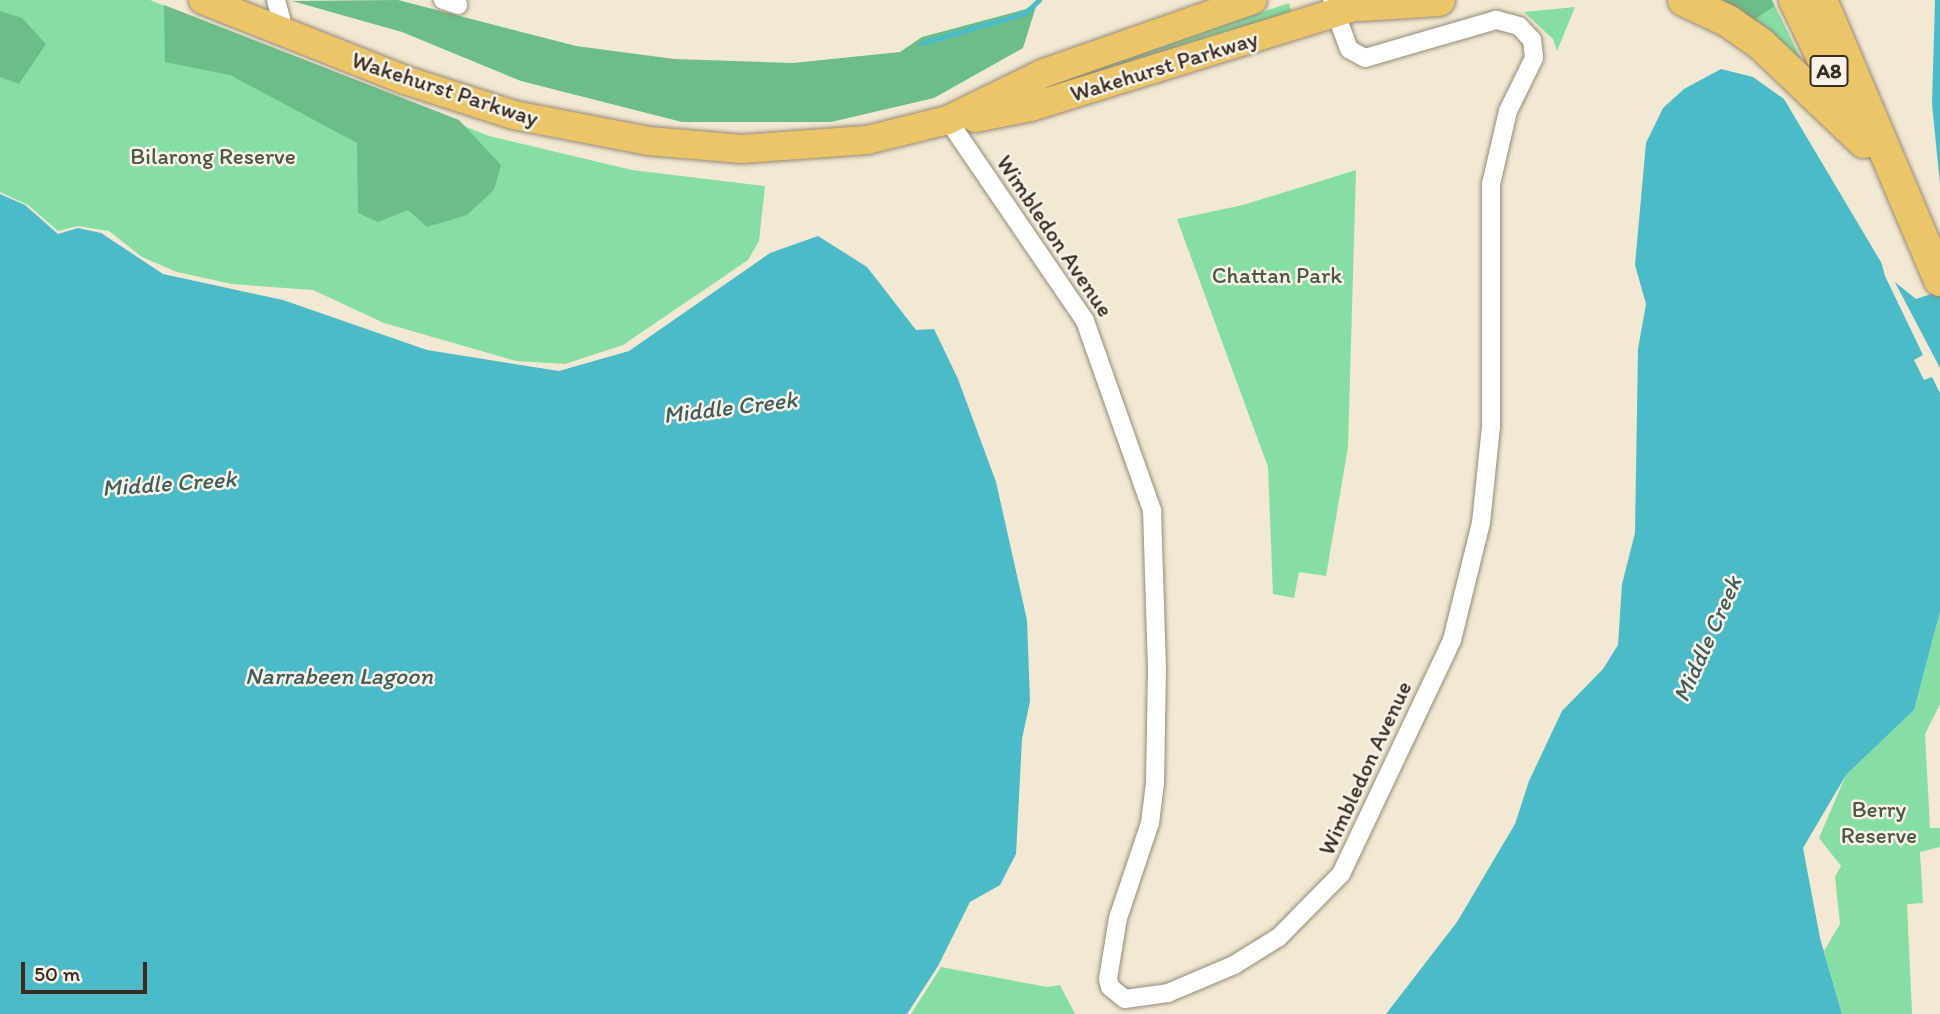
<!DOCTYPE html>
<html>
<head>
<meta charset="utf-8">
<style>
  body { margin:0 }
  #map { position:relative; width:1940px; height:1014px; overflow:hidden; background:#f2e8d3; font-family:Itim,sans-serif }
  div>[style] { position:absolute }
  .green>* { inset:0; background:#86dea2 }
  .forest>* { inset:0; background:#6cbd88 }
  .water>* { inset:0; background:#4dbac7 }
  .pier>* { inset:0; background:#f2e8d3 }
  .stream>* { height:5px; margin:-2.5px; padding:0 2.5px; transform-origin:2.5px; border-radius:2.5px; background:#4dbac7 }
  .roads { filter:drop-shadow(0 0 2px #968978) drop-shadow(0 0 2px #968978) }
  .street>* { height:18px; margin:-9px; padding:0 9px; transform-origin:9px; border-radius:9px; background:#fff }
  .primary>* { height:28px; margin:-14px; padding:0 14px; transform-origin:14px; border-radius:14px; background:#ecc569 }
  .highway>* { height:32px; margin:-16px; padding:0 16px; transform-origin:16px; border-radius:16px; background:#ecc569 }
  span { translate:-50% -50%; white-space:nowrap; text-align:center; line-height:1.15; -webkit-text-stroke:5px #f7f3e8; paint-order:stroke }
  .shield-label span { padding:2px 5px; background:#f7f3e8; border:2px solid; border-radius:5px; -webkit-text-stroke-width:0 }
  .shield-label { font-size:21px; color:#3b2a1e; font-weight:700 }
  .street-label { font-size:23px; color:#3b2a1e }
  .park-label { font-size:23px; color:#4e573f }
  .water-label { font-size:24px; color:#415c59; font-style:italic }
  .scale { position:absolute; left:21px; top:962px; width:126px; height:32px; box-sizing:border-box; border:4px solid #3b2a1e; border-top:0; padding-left:9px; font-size:21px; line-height:24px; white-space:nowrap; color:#3b2a1e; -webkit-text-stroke:5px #f7f3e8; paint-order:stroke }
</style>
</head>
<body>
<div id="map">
  <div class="green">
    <i style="clip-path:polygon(0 0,150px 0,489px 136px,632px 170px,765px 186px,759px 241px,748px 260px,623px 345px,565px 364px,516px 361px,384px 323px,313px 290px,232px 284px,177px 272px,142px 257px,109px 231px,78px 226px,58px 231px,28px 205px,0 192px)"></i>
    <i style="clip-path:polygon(1289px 3px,1293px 18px,1065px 85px,1093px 69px)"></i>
    <i style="clip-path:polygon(1775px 6px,1802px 61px,1748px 24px)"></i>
    <i style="clip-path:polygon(1575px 7px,1557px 51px,1553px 39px,1524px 12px)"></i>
    <i style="clip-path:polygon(1356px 170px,1348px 447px,1326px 576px,1299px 572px,1294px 598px,1273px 594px,1268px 467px,1177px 219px,1243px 205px)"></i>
    <i style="clip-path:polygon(1940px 612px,1940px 704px,1925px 734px,1930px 828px,1940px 828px,1940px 847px,1920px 852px,1923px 903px,1907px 904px,1912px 1014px,1842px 1014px,1824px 951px,1840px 924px,1835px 877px,1841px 866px,1819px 838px,1846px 775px,1914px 710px)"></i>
    <i style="clip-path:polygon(941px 967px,1047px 987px,1060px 985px,1075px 1014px,911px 1014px)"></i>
  </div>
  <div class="forest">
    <i style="clip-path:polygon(398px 0,576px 46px,674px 59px,793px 63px,900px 52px,922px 37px,1026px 9px,1038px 0,1023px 48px,934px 98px,831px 122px,682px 122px,521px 81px,402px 32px,292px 1px)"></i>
    <i style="clip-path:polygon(1705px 0,1772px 0,1775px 6px,1748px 24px)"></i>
    <i style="clip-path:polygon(164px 5px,459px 120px,501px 165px,494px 190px,467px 215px,427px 227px,408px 210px,378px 222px,358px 213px,357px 143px,230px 75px,165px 62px)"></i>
    <i style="clip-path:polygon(0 11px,22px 18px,46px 44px,19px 84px,0 77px)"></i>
  </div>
  <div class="water">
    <i style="clip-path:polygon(1935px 0,1940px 0,1940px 184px,1932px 104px)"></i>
    <i style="clip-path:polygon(1721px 69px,1753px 77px,1784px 99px,1891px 279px,1916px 299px,1940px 291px,1940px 612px,1914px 710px,1846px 775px,1803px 848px,1820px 938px,1842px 1014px,1386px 1014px,1457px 922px,1515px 824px,1529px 781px,1562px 711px,1603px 669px,1618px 645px,1622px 584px,1635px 533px,1638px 349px,1646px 304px,1635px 265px,1646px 143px,1663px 108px,1684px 89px)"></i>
    <i style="clip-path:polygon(0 194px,25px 205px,58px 234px,78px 228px,101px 233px,163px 274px,283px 300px,427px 350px,559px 371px,629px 351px,770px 253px,818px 236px,867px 267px,916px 330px,934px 329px,958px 379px,996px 482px,1027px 620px,1030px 701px,1022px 739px,1016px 854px,1000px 885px,970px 902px,938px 966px,907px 1014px,0 1014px)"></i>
  </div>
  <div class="pier">
    <i style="clip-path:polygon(1878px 250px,1940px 368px,1940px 393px,1932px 377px,1924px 380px,1914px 360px,1923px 355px,1885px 276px)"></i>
  </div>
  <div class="stream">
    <i style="left:922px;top:43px;width:107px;rotate:-16.2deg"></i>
    <i style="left:1025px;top:13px;width:19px;rotate:-43deg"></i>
  </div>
  <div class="roads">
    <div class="street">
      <i style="left:276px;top:0;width:20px;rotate:75deg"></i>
      <i style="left:281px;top:19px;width:10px;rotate:107deg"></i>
      <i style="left:443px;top:0;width:16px;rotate:18deg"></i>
      <i style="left:948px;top:120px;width:243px;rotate:55.7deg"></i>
      <i style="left:1085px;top:321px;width:201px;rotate:70.5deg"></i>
      <i style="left:1152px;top:510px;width:159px;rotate:88.2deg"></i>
      <i style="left:1157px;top:669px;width:114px;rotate:91deg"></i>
      <i style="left:1155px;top:783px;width:40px;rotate:97.1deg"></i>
      <i style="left:1150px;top:823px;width:100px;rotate:108.6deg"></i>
      <i style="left:1118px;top:918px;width:62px;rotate:99.3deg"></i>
      <i style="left:1108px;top:979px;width:8px;rotate:76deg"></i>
      <i style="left:1110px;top:987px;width:19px;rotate:39deg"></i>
      <i style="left:1125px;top:999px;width:43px;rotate:-7.9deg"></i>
      <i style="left:1168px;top:993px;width:72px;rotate:-23deg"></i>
      <i style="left:1234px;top:965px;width:53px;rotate:-31.9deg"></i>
      <i style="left:1279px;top:937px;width:88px;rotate:-45.5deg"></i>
      <i style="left:1341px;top:874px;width:259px;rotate:-64.6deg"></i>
      <i style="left:1452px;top:640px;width:121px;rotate:-76.1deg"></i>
      <i style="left:1481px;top:523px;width:97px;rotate:-84.1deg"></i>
      <i style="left:1491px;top:427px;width:243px;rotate:-90deg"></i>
      <i style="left:1491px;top:184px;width:75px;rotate:-76.9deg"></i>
      <i style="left:1508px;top:111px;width:59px;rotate:-63.9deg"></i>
      <i style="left:1534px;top:58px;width:18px;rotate:-96deg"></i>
      <i style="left:1532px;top:40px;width:19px;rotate:-133deg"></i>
      <i style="left:1519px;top:26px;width:24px;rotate:-165deg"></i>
      <i style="left:1496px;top:20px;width:136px;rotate:163.8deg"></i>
      <i style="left:1365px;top:58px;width:18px;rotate:-151deg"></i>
      <i style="left:1349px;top:49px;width:49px;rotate:-110.3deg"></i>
    </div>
    <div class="primary">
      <i style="left:203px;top:0;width:217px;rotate:21.6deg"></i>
      <i style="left:405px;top:80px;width:114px;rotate:17.8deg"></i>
      <i style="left:514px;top:115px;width:137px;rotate:10.9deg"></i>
      <i style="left:649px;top:141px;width:93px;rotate:4.9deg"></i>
      <i style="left:742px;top:149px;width:125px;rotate:-4.1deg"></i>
      <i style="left:867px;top:140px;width:83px;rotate:-13.9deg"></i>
      <i style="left:948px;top:120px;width:107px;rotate:-26.1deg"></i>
      <i style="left:1044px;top:73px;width:221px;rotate:-19.3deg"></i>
      <i style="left:975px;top:118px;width:57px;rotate:-11.1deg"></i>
      <i style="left:1031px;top:107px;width:362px;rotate:-17.2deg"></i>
    </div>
    <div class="highway">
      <i style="left:1684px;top:0;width:49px;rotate:25.5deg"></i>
      <i style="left:1728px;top:21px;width:40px;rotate:34.9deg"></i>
      <i style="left:1761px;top:44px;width:142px;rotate:43.6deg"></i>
      <i style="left:1795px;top:0;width:136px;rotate:64.2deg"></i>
      <i style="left:1821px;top:0;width:304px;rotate:67deg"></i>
      <i style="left:1361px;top:5px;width:78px;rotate:-3.7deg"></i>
    </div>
  </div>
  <div class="shield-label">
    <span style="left:1829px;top:71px">A8</span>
  </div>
  <div class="street-label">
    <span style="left:1164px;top:66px;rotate:-17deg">Wakehurst Parkway</span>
    <span style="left:445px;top:89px;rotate:18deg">Wakehurst Parkway</span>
    <span style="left:1055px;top:236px;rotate:56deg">Wimbledon Avenue</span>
    <span style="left:1365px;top:768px;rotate:-65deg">Wimbledon Avenue</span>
  </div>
  <div class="park-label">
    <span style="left:213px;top:156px">Bilarong Reserve</span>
    <span style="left:1277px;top:275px">Chattan Park</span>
    <span style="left:1879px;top:822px">Berry<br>Reserve</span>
  </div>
  <div class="water-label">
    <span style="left:730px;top:407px;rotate:-7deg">Middle Creek</span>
    <span style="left:169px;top:483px;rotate:-4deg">Middle Creek</span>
    <span style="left:1707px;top:639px;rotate:-66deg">Middle Creek</span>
    <span style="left:339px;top:676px">Narrabeen Lagoon</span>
  </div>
  <div class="scale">50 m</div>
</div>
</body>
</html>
